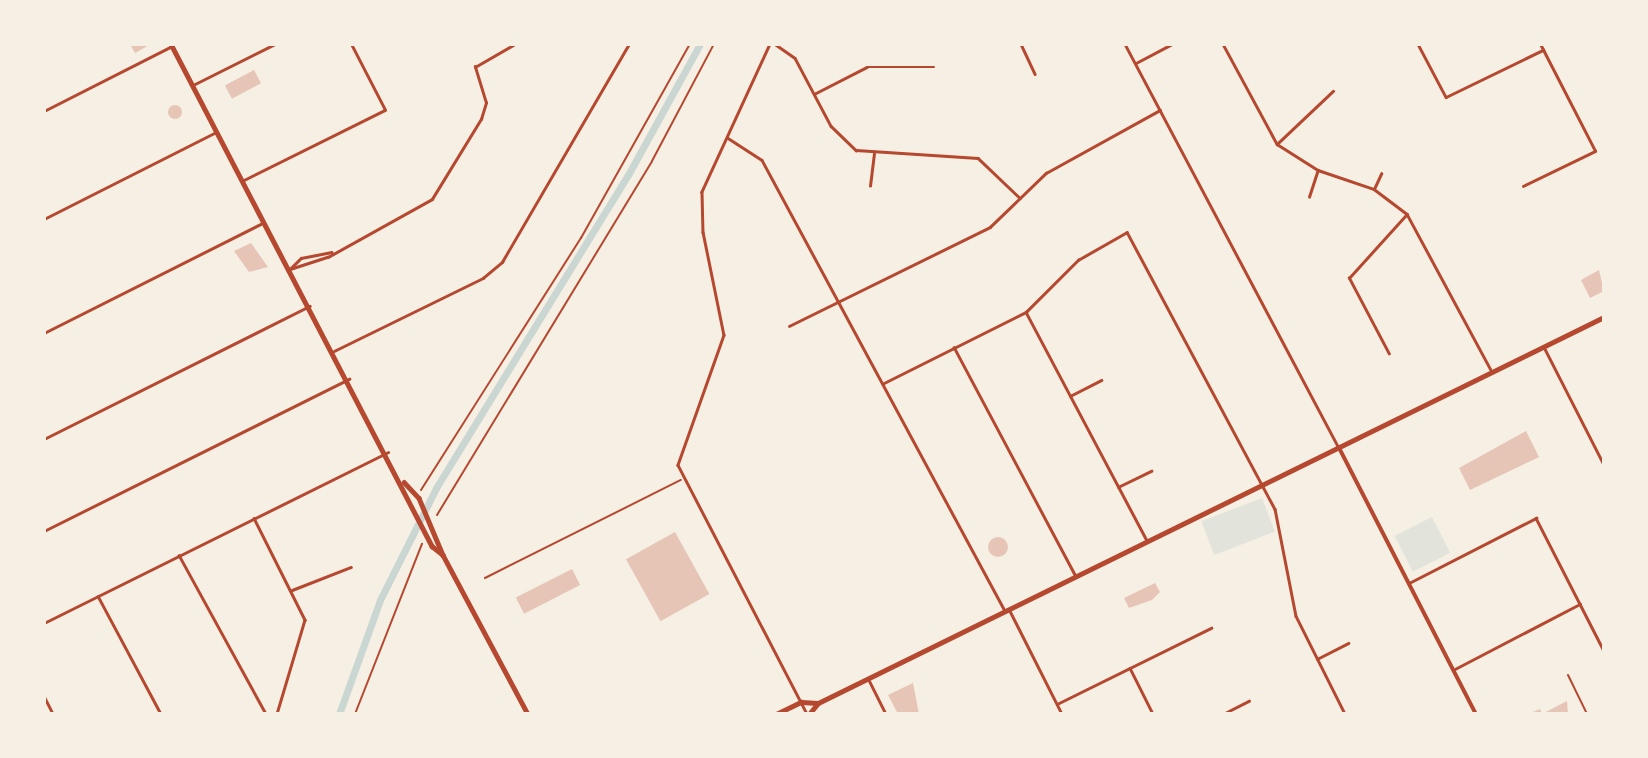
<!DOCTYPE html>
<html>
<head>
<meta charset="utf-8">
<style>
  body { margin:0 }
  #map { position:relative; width:1648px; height:758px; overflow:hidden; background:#f6efe4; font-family:"Nunito Sans",sans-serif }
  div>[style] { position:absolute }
  .green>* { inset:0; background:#e2e4dc; transform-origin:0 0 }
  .canal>* { height:7px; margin:-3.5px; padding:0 3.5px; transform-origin:3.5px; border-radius:3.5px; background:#c9d6d2 }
  .building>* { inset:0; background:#e6c5b7; transform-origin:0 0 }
  .round { border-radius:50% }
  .path>* { height:2px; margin:-1px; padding:0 1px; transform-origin:1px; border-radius:1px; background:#b5482f }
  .service>* { height:2px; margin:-1px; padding:0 1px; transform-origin:1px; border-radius:1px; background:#b5482f }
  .minor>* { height:2.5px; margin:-1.25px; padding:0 1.25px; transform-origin:1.25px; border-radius:1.25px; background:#b5482f }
  .tertiary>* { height:3.5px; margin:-1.75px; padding:0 1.75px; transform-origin:1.75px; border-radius:1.75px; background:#b5482f }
  .secondary>* { height:4.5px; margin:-2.25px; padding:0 2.25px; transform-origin:2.25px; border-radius:2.25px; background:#b5482f }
  .primary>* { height:5px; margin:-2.5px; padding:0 2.5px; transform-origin:2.5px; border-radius:2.5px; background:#b5482f }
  span { translate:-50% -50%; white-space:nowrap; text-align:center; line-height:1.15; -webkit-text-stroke:6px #f6efe4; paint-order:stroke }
  .frame { position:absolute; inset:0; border:46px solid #f6efe4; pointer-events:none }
</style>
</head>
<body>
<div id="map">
  <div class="green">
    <i style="left:1262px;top:498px;width:36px;height:65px;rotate:69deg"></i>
    <i style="left:1432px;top:517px;width:40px;height:42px;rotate:63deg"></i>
  </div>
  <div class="canal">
    <i style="left:339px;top:714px;width:121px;rotate:-70.2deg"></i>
    <i style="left:380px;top:600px;width:125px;rotate:-63.4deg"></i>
    <i style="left:436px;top:488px;width:367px;rotate:-58.5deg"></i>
    <i style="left:628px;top:175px;width:149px;rotate:-61.2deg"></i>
  </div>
  <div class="building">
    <i style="clip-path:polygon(130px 44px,151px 44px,135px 53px)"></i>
    <i style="left:254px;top:70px;width:15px;height:33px;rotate:62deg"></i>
    <i class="round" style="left:168px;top:105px;width:14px;height:14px"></i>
    <i style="clip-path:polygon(251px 243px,268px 267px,249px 272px,234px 251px)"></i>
    <i style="clip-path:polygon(1599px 270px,1604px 291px,1590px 298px,1581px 280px)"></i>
    <i style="clip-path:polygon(1526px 431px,1539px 457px,1470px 490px,1459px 468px)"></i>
    <i style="left:675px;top:532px;width:71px;height:56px;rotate:61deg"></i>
    <i class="round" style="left:988px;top:537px;width:20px;height:20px"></i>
    <i style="left:572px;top:569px;width:18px;height:63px;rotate:63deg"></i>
    <i style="clip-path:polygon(1155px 583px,1160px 592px,1152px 600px,1129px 608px,1124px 598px)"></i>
    <i style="clip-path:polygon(913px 683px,919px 714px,898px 714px,888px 695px)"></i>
    <i style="clip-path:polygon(1567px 701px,1568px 714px,1528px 714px,1540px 709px,1542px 714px)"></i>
  </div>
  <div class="path">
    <i style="left:421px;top:490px;width:299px;rotate:-57.6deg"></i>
    <i style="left:581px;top:238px;width:223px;rotate:-60.7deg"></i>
    <i style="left:437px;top:515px;width:414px;rotate:-58.7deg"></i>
    <i style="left:652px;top:161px;width:132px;rotate:-62.1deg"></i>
    <i style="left:355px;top:714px;width:183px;rotate:-68.5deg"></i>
  </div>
  <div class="service">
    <i style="left:485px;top:578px;width:219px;rotate:-26.6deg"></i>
    <i style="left:1568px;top:675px;width:43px;rotate:64deg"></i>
  </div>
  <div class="minor">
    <i style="left:770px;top:44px;width:163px;rotate:114.7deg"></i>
    <i style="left:702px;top:192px;width:40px;rotate:88.6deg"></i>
    <i style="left:703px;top:232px;width:105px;rotate:78.5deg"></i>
    <i style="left:724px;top:335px;width:138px;rotate:109.5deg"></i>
    <i style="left:678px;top:465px;width:280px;rotate:62.6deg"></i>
    <i style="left:775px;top:44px;width:24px;rotate:35deg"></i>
    <i style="left:795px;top:58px;width:77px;rotate:62.1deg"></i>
    <i style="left:831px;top:126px;width:35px;rotate:44deg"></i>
    <i style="left:856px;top:150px;width:122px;rotate:3.8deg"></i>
    <i style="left:978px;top:158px;width:58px;rotate:43.6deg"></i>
    <i style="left:1021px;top:44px;width:33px;rotate:65deg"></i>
    <i style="left:1125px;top:44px;width:455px;rotate:62.1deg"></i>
    <i style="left:1223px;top:44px;width:114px;rotate:61.6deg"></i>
    <i style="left:1277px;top:144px;width:49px;rotate:32.4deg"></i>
    <i style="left:1318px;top:170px;width:59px;rotate:18.7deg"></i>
    <i style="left:1374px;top:189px;width:41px;rotate:37.1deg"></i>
    <i style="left:1407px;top:214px;width:177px;rotate:61.7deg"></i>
    <i style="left:1418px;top:44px;width:60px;rotate:62.2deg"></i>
    <i style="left:1446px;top:97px;width:108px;rotate:-25.9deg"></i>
    <i style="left:1136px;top:63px;width:41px;rotate:-27.8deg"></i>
    <i style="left:193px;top:85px;width:92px;rotate:-26.6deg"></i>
    <i style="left:814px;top:94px;width:59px;rotate:-27deg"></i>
    <i style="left:867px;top:67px;width:67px"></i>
    <i style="left:44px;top:111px;width:144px;rotate:-26.9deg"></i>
    <i style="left:728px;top:138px;width:40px;rotate:32.9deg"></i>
    <i style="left:762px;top:160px;width:512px;rotate:61.68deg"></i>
    <i style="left:1277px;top:144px;width:77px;rotate:-43.4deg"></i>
    <i style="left:244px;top:180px;width:157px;rotate:-26.4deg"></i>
    <i style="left:385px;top:110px;width:74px;rotate:-117.3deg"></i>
    <i style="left:870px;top:186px;width:32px;rotate:-83deg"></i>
    <i style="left:1523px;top:186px;width:80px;rotate:-25.9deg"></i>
    <i style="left:1595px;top:151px;width:120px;rotate:-117.2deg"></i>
    <i style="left:1374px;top:189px;width:17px;rotate:-65deg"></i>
    <i style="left:1309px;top:197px;width:28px;rotate:-72deg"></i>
    <i style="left:44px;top:219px;width:193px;rotate:-26.8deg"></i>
    <i style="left:291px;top:268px;width:14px;rotate:-45deg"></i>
    <i style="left:301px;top:258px;width:31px;rotate:-11deg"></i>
    <i style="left:290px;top:269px;width:40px;rotate:-18deg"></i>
    <i style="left:328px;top:257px;width:119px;rotate:-29.1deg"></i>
    <i style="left:432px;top:199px;width:94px;rotate:-58.5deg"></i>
    <i style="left:481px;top:119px;width:17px;rotate:-73deg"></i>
    <i style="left:486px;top:103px;width:38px;rotate:-107deg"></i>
    <i style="left:475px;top:67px;width:46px;rotate:-29.9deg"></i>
    <i style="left:1026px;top:312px;width:259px;rotate:62.1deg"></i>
    <i style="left:789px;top:326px;width:224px;rotate:-26.2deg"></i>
    <i style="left:990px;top:227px;width:78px;rotate:-44deg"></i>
    <i style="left:1046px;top:173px;width:130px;rotate:-28.9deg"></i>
    <i style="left:44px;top:333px;width:245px;rotate:-26.7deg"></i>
    <i style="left:954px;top:347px;width:259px;rotate:62deg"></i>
    <i style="left:1544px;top:347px;width:132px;rotate:63deg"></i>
    <i style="left:334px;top:351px;width:166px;rotate:-26.1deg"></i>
    <i style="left:483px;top:278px;width:25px;rotate:-40deg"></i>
    <i style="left:502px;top:262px;width:252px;rotate:-59.8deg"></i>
    <i style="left:1389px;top:354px;width:86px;rotate:-117.8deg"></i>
    <i style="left:1349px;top:278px;width:86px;rotate:-47.8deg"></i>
    <i style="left:884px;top:383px;width:159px;rotate:-26.6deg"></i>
    <i style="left:1026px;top:312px;width:74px;rotate:-45deg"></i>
    <i style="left:1078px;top:260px;width:56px;rotate:-29.7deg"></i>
    <i style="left:1127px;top:232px;width:314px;rotate:61.9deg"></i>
    <i style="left:1275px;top:509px;width:109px;rotate:78.9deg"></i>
    <i style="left:1296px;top:616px;width:110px;rotate:63.4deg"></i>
    <i style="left:1070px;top:396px;width:35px;rotate:-27deg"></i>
    <i style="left:44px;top:439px;width:297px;rotate:-26.6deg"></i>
    <i style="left:1118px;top:487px;width:37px;rotate:-26deg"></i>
    <i style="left:254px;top:518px;width:114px;rotate:63.4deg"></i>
    <i style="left:305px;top:620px;width:98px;rotate:106.6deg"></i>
    <i style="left:44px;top:531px;width:341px;rotate:-26.5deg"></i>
    <i style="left:179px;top:555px;width:181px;rotate:61.3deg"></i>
    <i style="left:1409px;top:583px;width:143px;rotate:-27.1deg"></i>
    <i style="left:1536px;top:518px;width:149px;rotate:62.9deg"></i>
    <i style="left:292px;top:590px;width:63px;rotate:-21.3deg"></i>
    <i style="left:98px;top:596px;width:134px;rotate:61.9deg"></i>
    <i style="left:1009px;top:609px;width:118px;rotate:63.2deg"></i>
    <i style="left:44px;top:623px;width:384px;rotate:-26.4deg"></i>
    <i style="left:1317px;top:659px;width:35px;rotate:-27deg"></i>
    <i style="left:1130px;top:668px;width:51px;rotate:63.4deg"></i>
    <i style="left:1453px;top:670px;width:143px;rotate:-27.5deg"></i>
    <i style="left:868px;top:678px;width:40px;rotate:63.4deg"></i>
    <i style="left:44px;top:696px;width:20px;rotate:63deg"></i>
    <i style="left:1057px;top:704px;width:172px;rotate:-26.3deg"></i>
    <i style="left:1223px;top:714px;width:29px;rotate:-27deg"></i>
  </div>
  <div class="tertiary">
    <i style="left:1339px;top:447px;width:300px;rotate:62.8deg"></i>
  </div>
  <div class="secondary">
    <i style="left:171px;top:44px;width:566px;rotate:62.53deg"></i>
    <i style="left:432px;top:546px;width:14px;rotate:39deg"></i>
    <i style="left:443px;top:555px;width:180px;rotate:61.9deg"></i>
    <i style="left:404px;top:482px;width:22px;rotate:47deg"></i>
    <i style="left:419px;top:498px;width:62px;rotate:67.2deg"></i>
  </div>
  <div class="primary">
    <i style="left:776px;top:714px;width:28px;rotate:-26deg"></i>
    <i style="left:801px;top:702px;width:17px;rotate:3deg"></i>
    <i style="left:809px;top:714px;width:14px;rotate:-51deg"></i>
    <i style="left:818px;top:703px;width:876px;rotate:-26.16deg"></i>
  </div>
  <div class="frame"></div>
</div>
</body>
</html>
